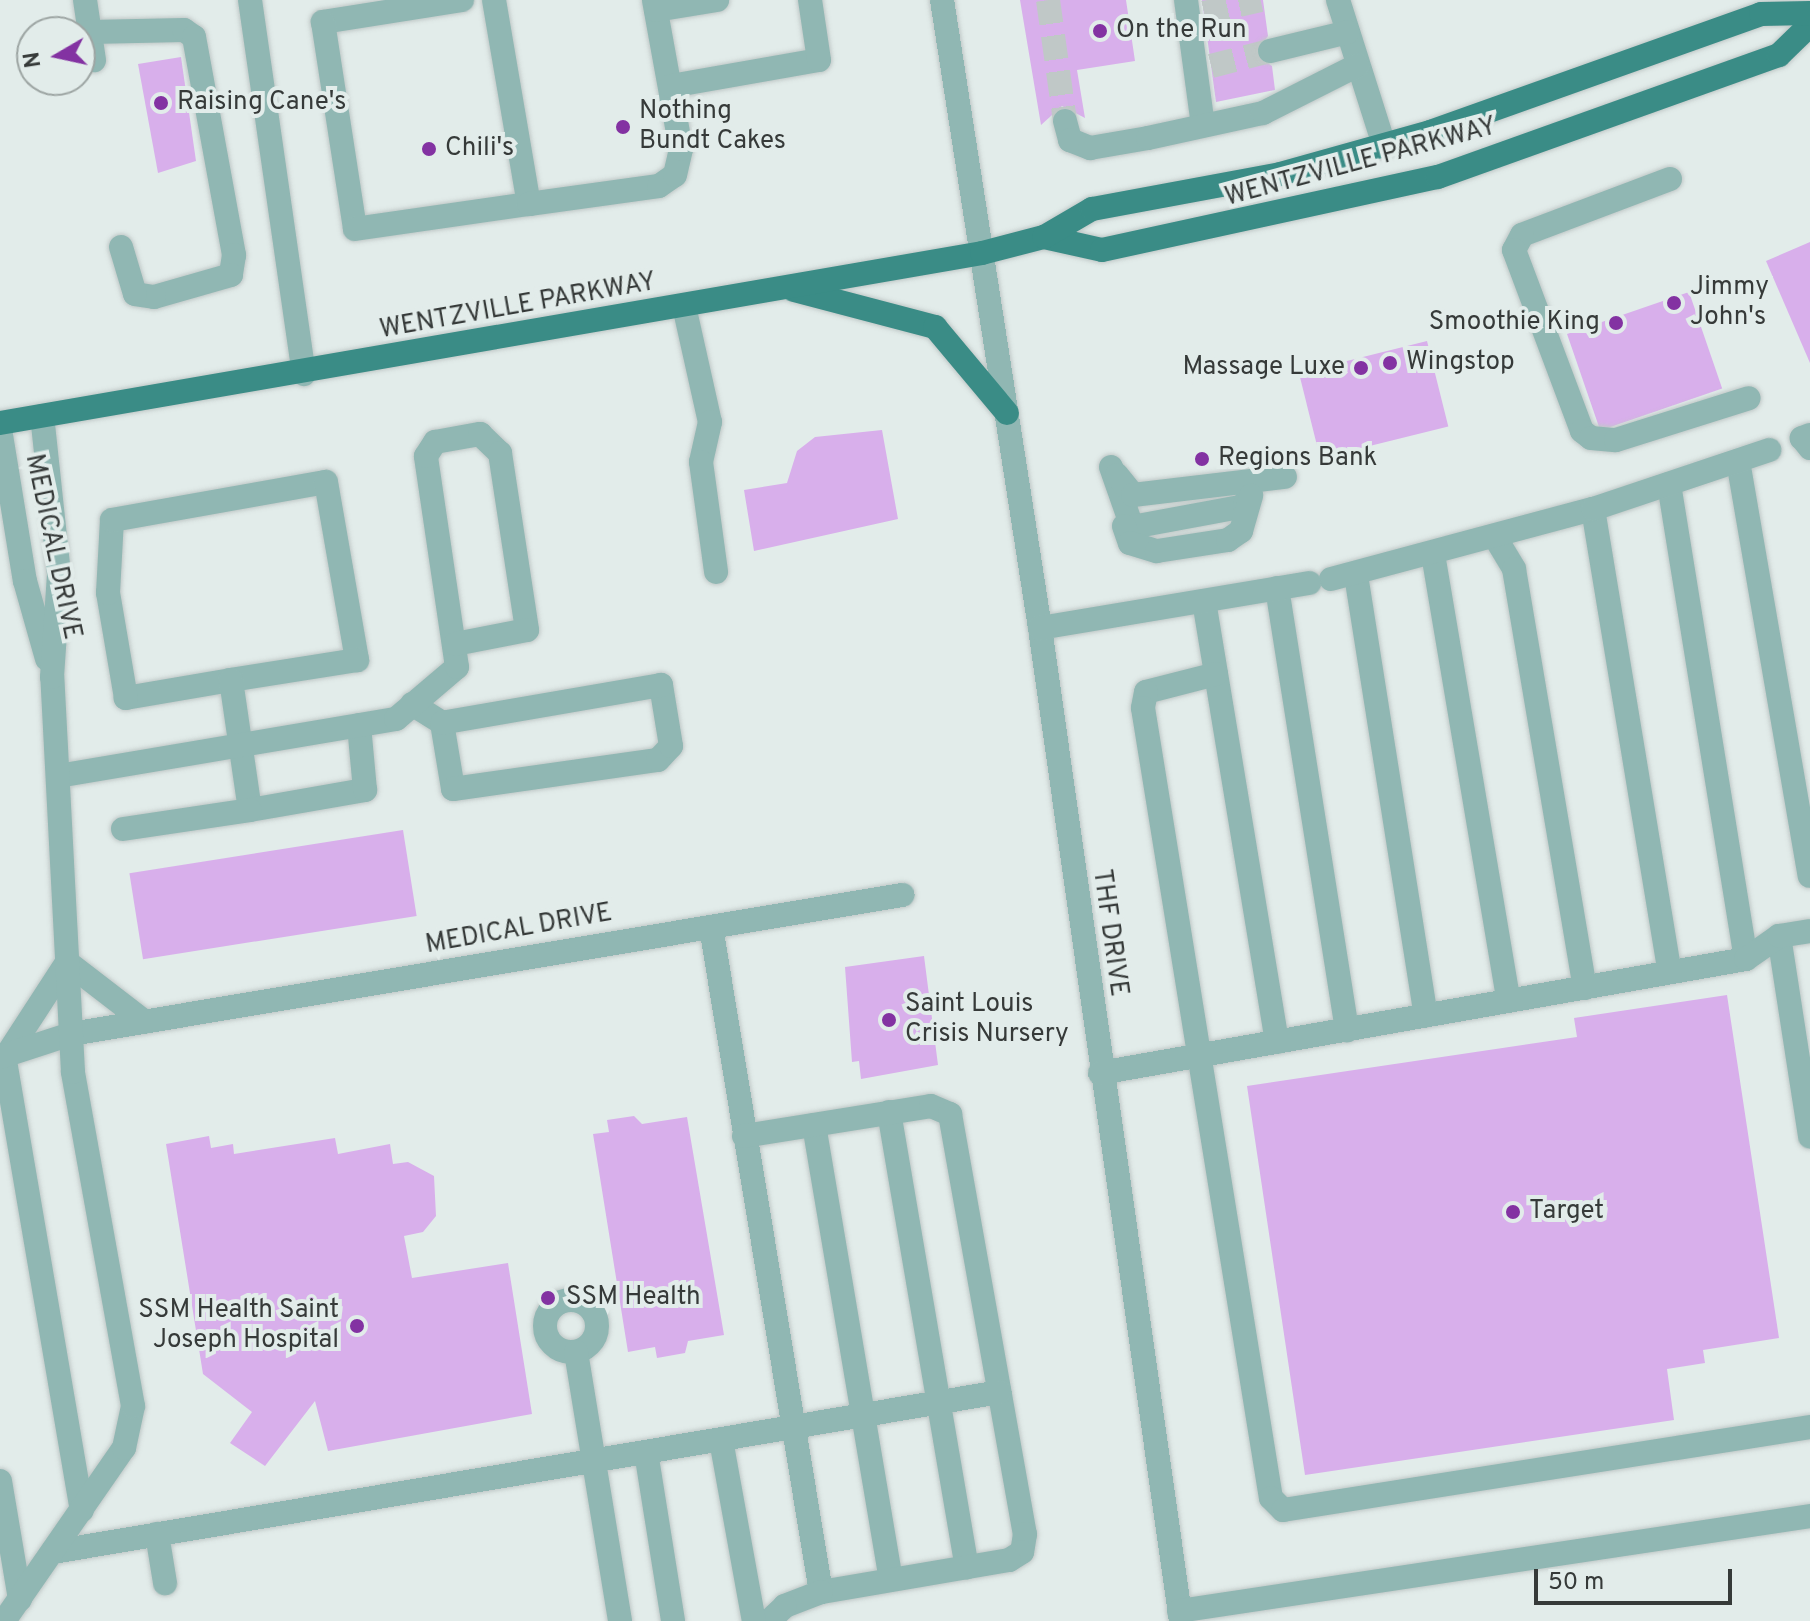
<!DOCTYPE html>
<html>
<head>
<meta charset="utf-8">
<style>
  body { margin:0 }
  #map { position:relative; width:1810px; height:1621px; overflow:hidden; background:#e2ecea; font-family:Overpass,sans-serif }
  div>[style] { position:absolute }
  .building>* { inset:0; background:#d8afeb; transform-origin:0 0 }
  .minor-tunnel>* { height:24px; margin-top:-12px; transform-origin:0; background:repeating-linear-gradient(90deg,#c0c8c7 0 24px,transparent 0 36px) }
  .roads { filter:drop-shadow(0 0 2px #c0c8c7) drop-shadow(0 0 2px #c0c8c7) }
  .minor>* { height:24px; margin:-12px; padding:0 12px; transform-origin:12px; border-radius:12px; background:#90b7b3 }
  .minor>.ring { margin:-12px; padding:0; box-sizing:content-box; background:none; border:24px solid #90b7b3; border-radius:50% }
  .major>* { height:24px; margin:-12px; padding:0 12px; transform-origin:12px; border-radius:12px; background:#3a8c86 }
  .dots>* { width:22px; height:22px; translate:-50% -50%; box-sizing:border-box; border:4px solid #e2ecea; border-radius:50% }
  span { translate:-50% -50%; white-space:nowrap; text-align:center; line-height:1.15; -webkit-text-stroke:8px #e2ecea; paint-order:stroke }
  .poi-label { font-size:26px; color:#363a39 }
  .left { translate:0 -50%; text-align:left }
  .right { translate:-100% -50%; text-align:right }
  .street-label { font-size:26px; color:#363a39 }
  .north { position:absolute; left:16px; top:16px; width:80px; height:80px; box-sizing:border-box; background:#e2ecea; border:2px solid #9da5a3; border-radius:50%; rotate:261deg; font-size:22px; font-weight:700; line-height:32px; text-align:center; color:#363a39 }
  .north::after { content:''; display:block; margin:auto; width:28px; height:36px; background:#8332a2; clip-path:polygon(50% 0,100% 100%,50% 72%,0 100%) }
  .scale { position:absolute; left:1534px; top:1569px; width:198px; height:36px; box-sizing:border-box; border:4px solid #363a39; border-top:0; padding-left:10px; font-size:24px; line-height:28px; white-space:nowrap; color:#363a39; -webkit-text-stroke:6px #e2ecea; paint-order:stroke }
</style>
</head>
<body>
<div id="map">
  <div class="building">
    <i style="clip-path:polygon(1020px 0,1126px 0,1135px 61px,1077px 70px,1085px 118px,1062px 106px,1041px 125px)"></i>
    <i style="clip-path:polygon(1202px 0,1263px 0,1268px 36px,1255px 54px,1272px 66px,1275px 90px,1216px 102px)"></i>
    <i style="clip-path:polygon(181px 57px,196px 161px,158px 173px,138px 64px)"></i>
    <i style="clip-path:polygon(1810px 242px,1810px 363px,1766px 261px)"></i>
    <i style="left:1689px;top:292px;width:102px;height:129px;rotate:71deg"></i>
    <i style="left:1427px;top:341px;width:88px;height:132px;rotate:76deg"></i>
    <i style="clip-path:polygon(882px 430px,898px 519px,754px 551px,744px 490px,787px 483px,797px 451px,815px 437px)"></i>
    <i style="left:403px;top:830px;width:87px;height:277px;rotate:81deg"></i>
    <i style="clip-path:polygon(924px 956px,938px 1065px,861px 1079px,859px 1061px,852px 1062px,845px 967px)"></i>
    <i style="clip-path:polygon(1727px 995px,1779px 1338px,1703px 1350px,1705px 1363px,1667px 1369px,1674px 1420px,1305px 1475px,1247px 1086px,1577px 1037px,1574px 1018px)"></i>
    <i style="clip-path:polygon(634px 1116px,642px 1124px,687px 1117px,724px 1335px,688px 1341px,685px 1353px,657px 1358px,655px 1347px,628px 1352px,593px 1134px,609px 1132px,607px 1120px)"></i>
    <i style="clip-path:polygon(209px 1136px,211px 1148px,233px 1144px,234px 1154px,335px 1138px,338px 1154px,390px 1144px,393px 1164px,408px 1162px,434px 1176px,436px 1216px,423px 1232px,404px 1236px,412px 1278px,508px 1263px,532px 1414px,328px 1451px,315px 1401px,265px 1466px,230px 1443px,252px 1412px,203px 1374px,166px 1144px)"></i>
  </div>
  <div class="minor-tunnel">
    <i style="left:1048px;top:0;width:122px;rotate:82deg"></i>
    <i style="left:1204px;top:13px;width:58px;rotate:-12.8deg"></i>
    <i style="left:1211px;top:66px;width:61px;rotate:-14.3deg"></i>
  </div>
  <div class="roads">
    <div class="minor">
      <i style="left:85px;top:0;width:61px;rotate:81.5deg"></i>
      <i style="left:250px;top:0;width:378px;rotate:81.8deg"></i>
      <i style="left:462px;top:0;width:141px;rotate:171deg"></i>
      <i style="left:323px;top:22px;width:209px;rotate:81.2deg"></i>
      <i style="left:355px;top:229px;width:176px;rotate:-8.2deg"></i>
      <i style="left:494px;top:0;width:207px;rotate:80.3deg"></i>
      <i style="left:529px;top:204px;width:131px;rotate:-7.9deg"></i>
      <i style="left:659px;top:186px;width:19px;rotate:-35deg"></i>
      <i style="left:675px;top:175px;width:27px;rotate:-77deg"></i>
      <i style="left:681px;top:149px;width:151px;rotate:-100.3deg"></i>
      <i style="left:942px;top:0;width:636px;rotate:81.13deg"></i>
      <i style="left:1040px;top:628px;width:1003px;rotate:81.92deg"></i>
      <i style="left:1186px;top:0;width:126px;rotate:82.3deg"></i>
      <i style="left:1338px;top:0;width:152px;rotate:72.4deg"></i>
      <i style="left:656px;top:10px;width:62px;rotate:-9.3deg"></i>
      <i style="left:90px;top:32px;width:94px;rotate:-1.2deg"></i>
      <i style="left:184px;top:30px;width:12px;rotate:35deg"></i>
      <i style="left:194px;top:37px;width:222px;rotate:79.6deg"></i>
      <i style="left:234px;top:255px;width:20px;rotate:99deg"></i>
      <i style="left:231px;top:275px;width:80px;rotate:164.1deg"></i>
      <i style="left:154px;top:297px;width:19px;rotate:-171deg"></i>
      <i style="left:135px;top:294px;width:49px;rotate:-106.6deg"></i>
      <i style="left:1270px;top:51px;width:80px;rotate:-13.7deg"></i>
      <i style="left:671px;top:86px;width:150px;rotate:-10deg"></i>
      <i style="left:819px;top:60px;width:61px;rotate:-98.5deg"></i>
      <i style="left:1065px;top:121px;width:20px;rotate:75deg"></i>
      <i style="left:1070px;top:140px;width:22px;rotate:22deg"></i>
      <i style="left:1090px;top:148px;width:59px;rotate:-9.8deg"></i>
      <i style="left:1148px;top:138px;width:118px;rotate:-12.3deg"></i>
      <i style="left:1263px;top:113px;width:106px;rotate:-26.8deg"></i>
      <i style="left:1670px;top:179px;width:158px;rotate:159.3deg"></i>
      <i style="left:1522px;top:235px;width:17px;rotate:118deg"></i>
      <i style="left:1514px;top:250px;width:193px;rotate:69.4deg"></i>
      <i style="left:1582px;top:431px;width:11px;rotate:38deg"></i>
      <i style="left:1591px;top:438px;width:25px;rotate:5deg"></i>
      <i style="left:1616px;top:440px;width:139px;rotate:-17.5deg"></i>
      <i style="left:684px;top:306px;width:119px;rotate:77.4deg"></i>
      <i style="left:710px;top:422px;width:41px;rotate:102.7deg"></i>
      <i style="left:701px;top:462px;width:111px;rotate:82.2deg"></i>
      <i style="left:0;top:429px;width:154px;rotate:80.7deg"></i>
      <i style="left:25px;top:581px;width:81px;rotate:74.2deg"></i>
      <i style="left:1810px;top:435px;width:9px;rotate:159deg"></i>
      <i style="left:1802px;top:438px;width:13px;rotate:51deg"></i>
      <i style="left:1738px;top:461px;width:421px;rotate:80.2deg"></i>
      <i style="left:1111px;top:467px;width:64px;rotate:70.7deg"></i>
      <i style="left:1132px;top:527px;width:115px;rotate:-10.5deg"></i>
      <i style="left:1245px;top:506px;width:22px;rotate:-74deg"></i>
      <i style="left:1117px;top:475px;width:26px;rotate:51deg"></i>
      <i style="left:1133px;top:495px;width:153px;rotate:-6.8deg"></i>
      <i style="left:1669px;top:484px;width:481px;rotate:80.8deg"></i>
      <i style="left:1593px;top:509px;width:469px;rotate:80.6deg"></i>
      <i style="left:1124px;top:526px;width:18px;rotate:71deg"></i>
      <i style="left:1130px;top:543px;width:28px;rotate:17deg"></i>
      <i style="left:1157px;top:551px;width:72px;rotate:-8.8deg"></i>
      <i style="left:1228px;top:540px;width:16px;rotate:-35deg"></i>
      <i style="left:1241px;top:531px;width:37px;rotate:-74deg"></i>
      <i style="left:1495px;top:537px;width:37px;rotate:59deg"></i>
      <i style="left:1514px;top:569px;width:425px;rotate:80.4deg"></i>
      <i style="left:1433px;top:554px;width:453px;rotate:80.4deg"></i>
      <i style="left:1356px;top:575px;width:446px;rotate:81deg"></i>
      <i style="left:1331px;top:579px;width:271px;rotate:-15deg"></i>
      <i style="left:1593px;top:509px;width:186px;rotate:-18.5deg"></i>
      <i style="left:1277px;top:588px;width:448px;rotate:81deg"></i>
      <i style="left:1204px;top:601px;width:447px;rotate:80.6deg"></i>
      <i style="left:1040px;top:628px;width:273px;rotate:-9.5deg"></i>
      <i style="left:1216px;top:674px;width:72px;rotate:165.6deg"></i>
      <i style="left:1146px;top:692px;width:16px;rotate:101deg"></i>
      <i style="left:1143px;top:708px;width:800px;rotate:80.8deg"></i>
      <i style="left:1271px;top:1498px;width:17px;rotate:45deg"></i>
      <i style="left:1283px;top:1510px;width:533px;rotate:-8.95deg"></i>
      <i style="left:231px;top:680px;width:107px;rotate:170.3deg"></i>
      <i style="left:126px;top:698px;width:107px;rotate:-99.7deg"></i>
      <i style="left:108px;top:593px;width:73px;rotate:-86.9deg"></i>
      <i style="left:112px;top:520px;width:217px;rotate:-10.1deg"></i>
      <i style="left:326px;top:482px;width:181px;rotate:80.1deg"></i>
      <i style="left:357px;top:660px;width:128px;rotate:171deg"></i>
      <i style="left:231px;top:680px;width:131px;rotate:81.7deg"></i>
      <i style="left:250px;top:810px;width:117px;rotate:-9.9deg"></i>
      <i style="left:365px;top:790px;width:65px;rotate:-95.3deg"></i>
      <i style="left:412px;top:704px;width:36px;rotate:32deg"></i>
      <i style="left:442px;top:723px;width:67px;rotate:80.5deg"></i>
      <i style="left:453px;top:789px;width:207px;rotate:-8.1deg"></i>
      <i style="left:658px;top:760px;width:19px;rotate:-47deg"></i>
      <i style="left:671px;top:746px;width:62px;rotate:-99.3deg"></i>
      <i style="left:661px;top:685px;width:222px;rotate:170.2deg"></i>
      <i style="left:58px;top:776px;width:343px;rotate:-9.6deg"></i>
      <i style="left:396px;top:719px;width:80px;rotate:-40.4deg"></i>
      <i style="left:457px;top:667px;width:213px;rotate:-98.4deg"></i>
      <i style="left:426px;top:456px;width:17px;rotate:-57deg"></i>
      <i style="left:435px;top:442px;width:46px;rotate:-10.1deg"></i>
      <i style="left:480px;top:434px;width:28px;rotate:44deg"></i>
      <i style="left:500px;top:453px;width:179px;rotate:81.3deg"></i>
      <i style="left:527px;top:630px;width:73px;rotate:169deg"></i>
      <i style="left:123px;top:829px;width:128px;rotate:-8.5deg"></i>
      <i style="left:711px;top:927px;width:674px;rotate:80.61deg"></i>
      <i style="left:1779px;top:936px;width:203px;rotate:81.2deg"></i>
      <i style="left:67px;top:962px;width:98px;rotate:37.6deg"></i>
      <i style="left:8px;top:1053px;width:108px;rotate:-57deg"></i>
      <i style="left:4px;top:1055px;width:462px;rotate:80.3deg"></i>
      <i style="left:0;top:1057px;width:75px;rotate:-17.9deg"></i>
      <i style="left:71px;top:1034px;width:843px;rotate:-9.5deg"></i>
      <i style="left:1100px;top:1073px;width:656px;rotate:-10.01deg"></i>
      <i style="left:1746px;top:959px;width:40px;rotate:-34.9deg"></i>
      <i style="left:1779px;top:936px;width:31px;rotate:-9deg"></i>
      <i style="left:889px;top:1112px;width:462px;rotate:80.3deg"></i>
      <i style="left:814px;top:1125px;width:461px;rotate:80.4deg"></i>
      <i style="left:744px;top:1136px;width:189px;rotate:-9.1deg"></i>
      <i style="left:931px;top:1106px;width:21px;rotate:23deg"></i>
      <i style="left:950px;top:1114px;width:427px;rotate:79.9deg"></i>
      <i style="left:1025px;top:1534px;width:18px;rotate:99deg"></i>
      <i style="left:1022px;top:1552px;width:15px;rotate:148deg"></i>
      <i style="left:1009px;top:1560px;width:191px;rotate:170.3deg"></i>
      <i style="left:821px;top:1592px;width:39px;rotate:159deg"></i>
      <i style="left:785px;top:1606px;width:22px;rotate:137deg"></i>
      <i class="ring" style="left:545px;top:1300px;width:28px;height:28px"></i>
      <i style="left:576px;top:1352px;width:273px;rotate:80.7deg"></i>
      <i style="left:721px;top:1440px;width:184px;rotate:79.7deg"></i>
      <i style="left:646px;top:1452px;width:171px;rotate:80.9deg"></i>
      <i style="left:0;top:1481px;width:120px;rotate:80.4deg"></i>
      <i style="left:157px;top:1534px;width:50px;rotate:80.7deg"></i>
      <i style="left:53px;top:1552px;width:960px;rotate:-9.59deg"></i>
      <i style="left:1179px;top:1611px;width:638px;rotate:-8.56deg"></i>
      <i style="left:4px;top:1621px;width:211px;rotate:-55.3deg"></i>
      <i style="left:124px;top:1448px;width:43px;rotate:-77.9deg"></i>
      <i style="left:133px;top:1406px;width:339px;rotate:-100.2deg"></i>
      <i style="left:73px;top:1072px;width:396px;rotate:-93deg"></i>
      <i style="left:52px;top:677px;width:103px;rotate:-86.1deg"></i>
      <i style="left:59px;top:574px;width:159px;rotate:-96.1deg"></i>
    </div>
    <div class="major">
      <i style="left:1044px;top:237px;width:59px;rotate:12.6deg"></i>
      <i style="left:1102px;top:250px;width:344px;rotate:-12.3deg"></i>
      <i style="left:1438px;top:177px;width:362px;rotate:-19.7deg"></i>
      <i style="left:1779px;top:55px;width:43px;rotate:-44.1deg"></i>
      <i style="left:794px;top:290px;width:146px;rotate:14.7deg"></i>
      <i style="left:935px;top:327px;width:112px;rotate:50.1deg"></i>
      <i style="left:0;top:423px;width:997px;rotate:-9.82deg"></i>
      <i style="left:982px;top:253px;width:64px;rotate:-14.5deg"></i>
      <i style="left:1044px;top:237px;width:56px;rotate:-30.3deg"></i>
      <i style="left:1092px;top:209px;width:191px;rotate:-10.5deg"></i>
      <i style="left:1280px;top:174px;width:156px;rotate:-15.6deg"></i>
      <i style="left:1430px;top:132px;width:351px;rotate:-19.6deg"></i>
      <i style="left:1761px;top:14px;width:49px;rotate:-1.2deg"></i>
    </div>
  </div>
  <div class="dots">
    <i style="left:1100px;top:31px;background:#8332a2"></i>
    <i style="left:161px;top:103px;background:#8332a2"></i>
    <i style="left:623px;top:127px;background:#8332a2"></i>
    <i style="left:429px;top:149px;background:#8332a2"></i>
    <i style="left:1674px;top:303px;background:#8332a2"></i>
    <i style="left:1616px;top:323px;background:#8332a2"></i>
    <i style="left:1390px;top:363px;background:#8332a2"></i>
    <i style="left:1361px;top:368px;background:#8332a2"></i>
    <i style="left:1202px;top:459px;background:#8332a2"></i>
    <i style="left:889px;top:1020px;background:#8332a2"></i>
    <i style="left:1513px;top:1212px;background:#8332a2"></i>
    <i style="left:548px;top:1298px;background:#8332a2"></i>
    <i style="left:357px;top:1326px;background:#8332a2"></i>
  </div>
  <div class="poi-label">
    <span class="left" style="left:1116px;top:31px">On the Run</span>
    <span class="left" style="left:177px;top:103px">Raising Cane's</span>
    <span class="left" style="left:639px;top:127px">Nothing<br>Bundt Cakes</span>
    <span class="left" style="left:445px;top:149px">Chili's</span>
    <span class="left" style="left:1690px;top:303px">Jimmy<br>John's</span>
    <span class="right" style="left:1600px;top:323px">Smoothie King</span>
    <span class="left" style="left:1406px;top:363px">Wingstop</span>
    <span class="right" style="left:1345px;top:368px">Massage Luxe</span>
    <span class="left" style="left:1218px;top:459px">Regions Bank</span>
    <span class="left" style="left:905px;top:1020px">Saint Louis<br>Crisis Nursery</span>
    <span class="left" style="left:1529px;top:1212px">Target</span>
    <span class="left" style="left:566px;top:1298px">SSM Health</span>
    <span class="right" style="left:339px;top:1326px">SSM Health Saint<br>Joseph Hospital</span>
  </div>
  <div class="street-label">
    <span style="left:1361px;top:163px;rotate:-15deg">WENTZVILLE PARKWAY</span>
    <span style="left:518px;top:307px;rotate:-10deg">WENTZVILLE PARKWAY</span>
    <span style="left:52px;top:547px;rotate:78deg">MEDICAL DRIVE</span>
    <span style="left:519px;top:930px;rotate:-10deg">MEDICAL DRIVE</span>
    <span style="left:1109px;top:933px;rotate:82deg">THF DRIVE</span>
  </div>
  <div class="north">N</div>
  <div class="scale">50 m</div>
</div>
</body>
</html>
